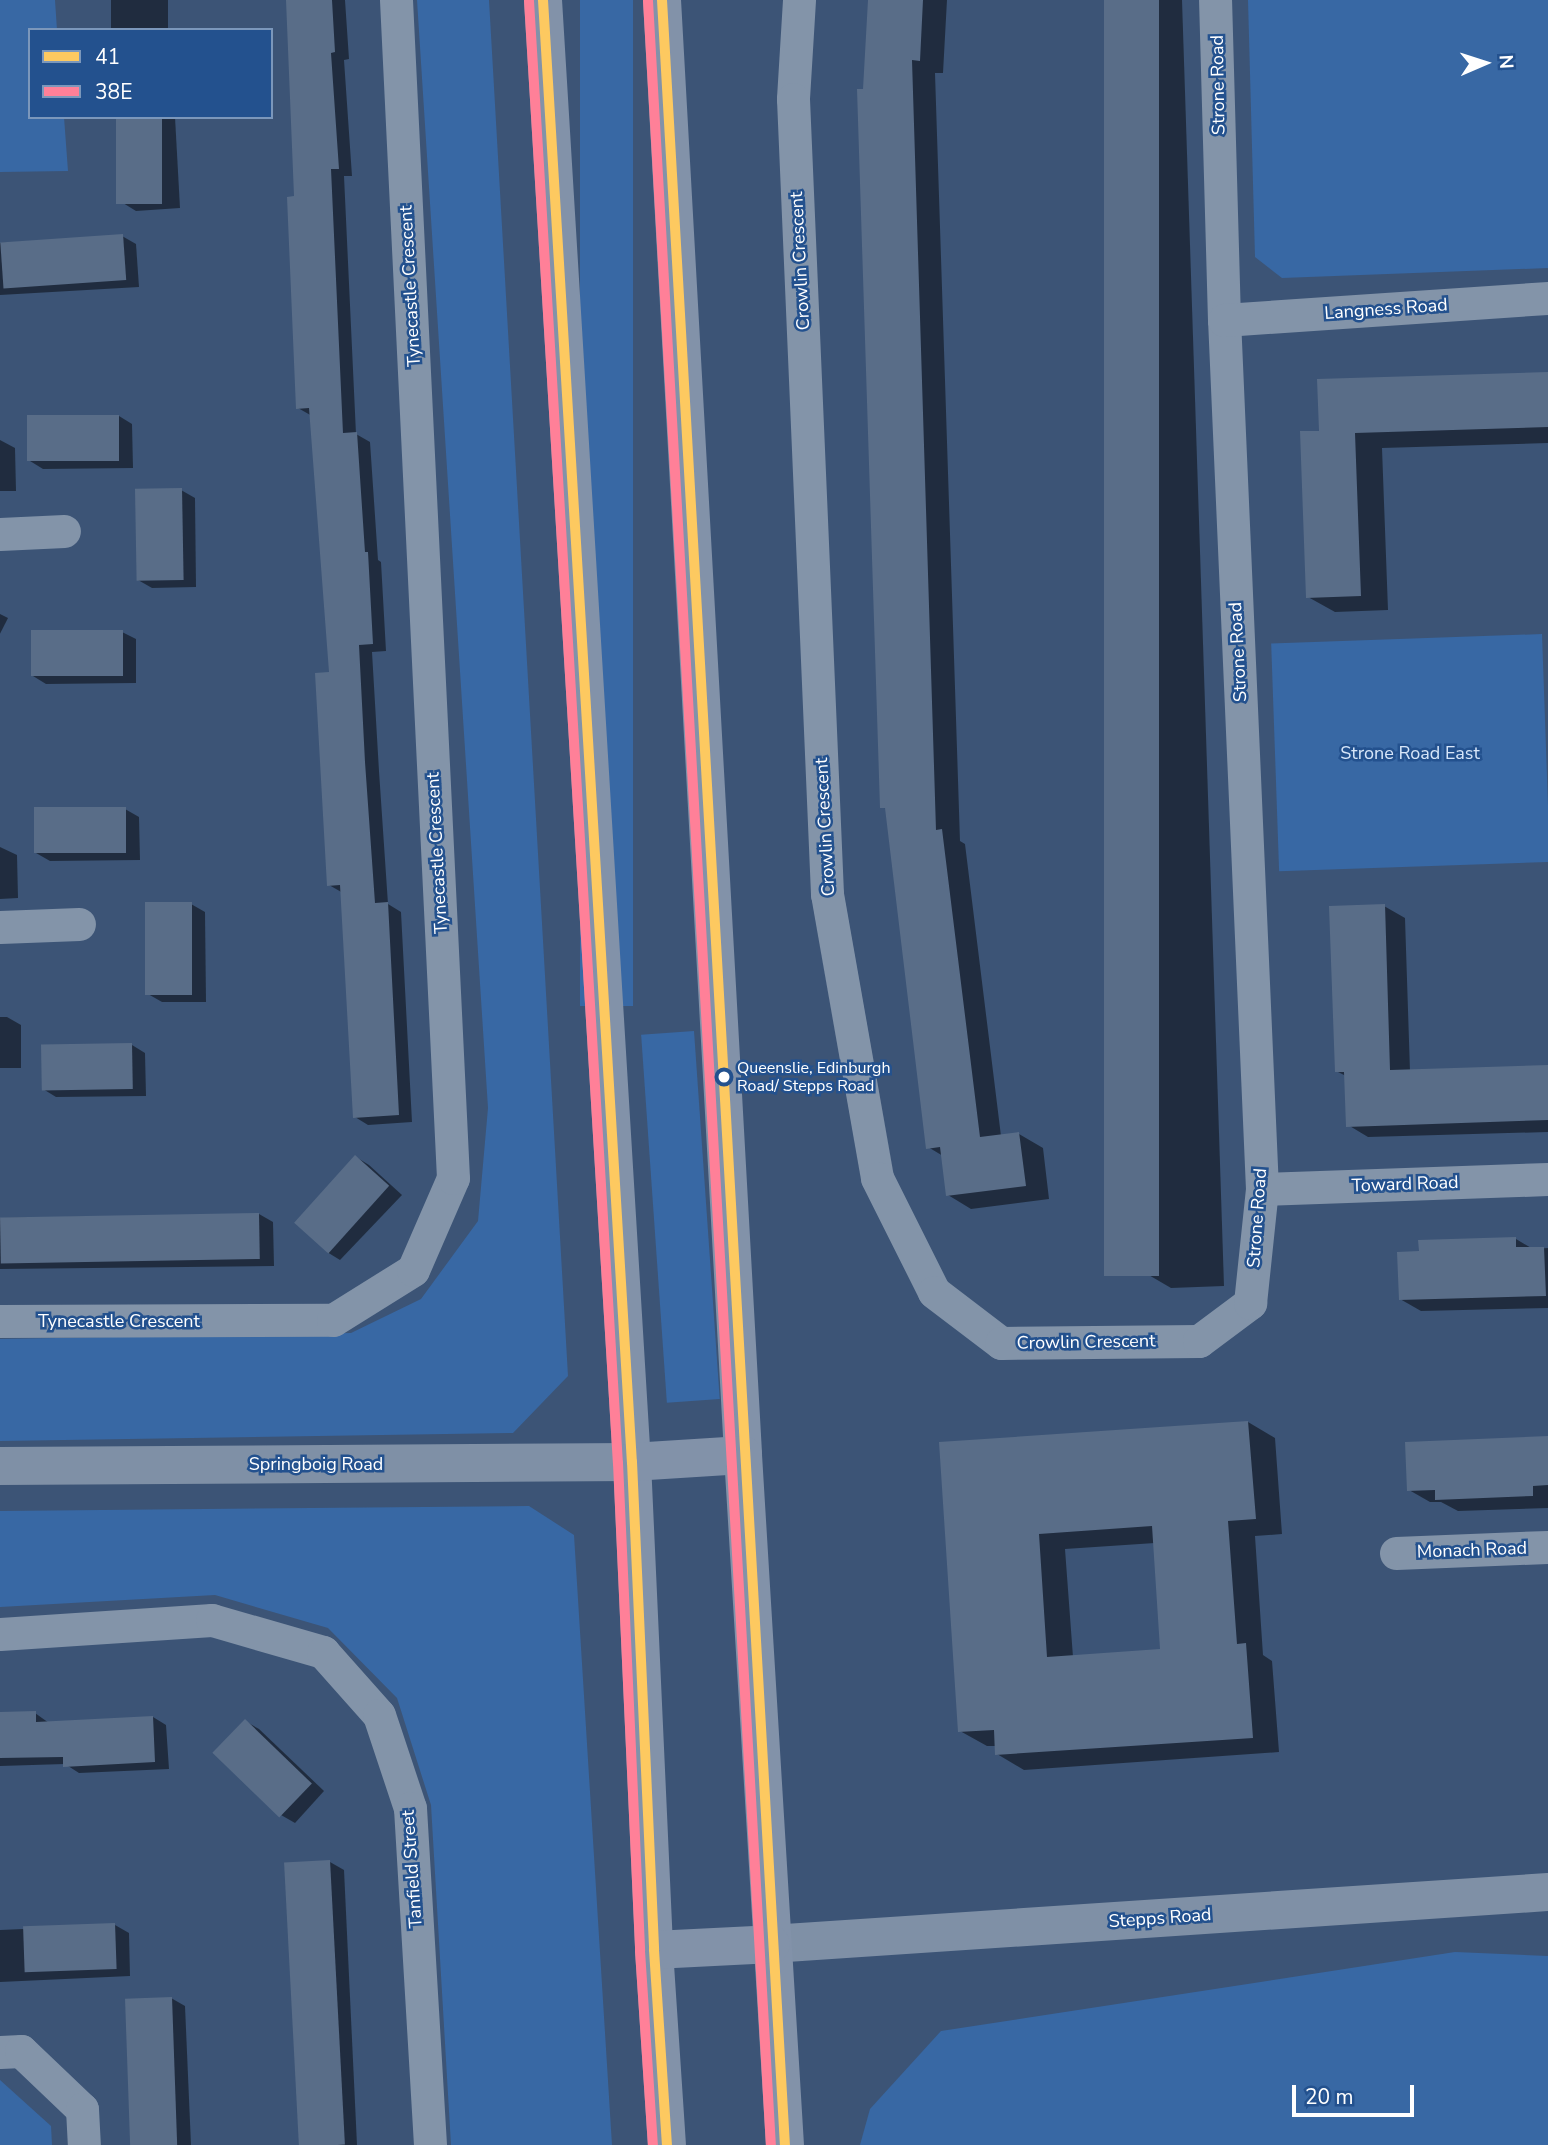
<!DOCTYPE html>
<html>
<head>
<meta charset="utf-8">
<style>
  body { margin:0 }
  #map { position:relative; width:1548px; height:2145px; overflow:hidden; background:#3c5476; font-family:"Nunito Sans",sans-serif }
  div>[style] { position:absolute }
  .green>* { inset:0; background:#3868a4; transform-origin:0 0 }
  .shadow>* { inset:0; background:#0007; transform-origin:0 0 }
  .building>* { inset:0; background:#596d88; transform-origin:0 0 }
  .street>* { height:33px; margin:-16.5px; padding:0 16.5px; transform-origin:16.5px; border-radius:16.5px; background:#8394a9 }
  .secondary>* { height:38px; margin:-19px; padding:0 19px; transform-origin:19px; border-radius:19px; background:#7f90a6 }
  .primary>* { height:38px; margin:-19px; padding:0 19px; transform-origin:19px; border-radius:19px; background:#8292a9 }
  .bus-1>* { height:10px; margin:-5px; padding:0 5px; transform-origin:5px; border-radius:5px; background:#fdc960 }
  .bus-2>* { height:10px; margin:-5px; padding:0 5px; transform-origin:5px; border-radius:5px; background:#ff8098 }
  .dots>* { width:19px; height:19px; translate:-50% -50%; box-sizing:border-box; border:4px solid #23518e; border-radius:50% }
  span { translate:-50% -50%; white-space:nowrap; text-align:center; line-height:1.15; -webkit-text-stroke:5px #23518e; paint-order:stroke }
  .bus-label { font-size:16px; color:#fff }
  .left { translate:0 -50%; text-align:left }
  .street-label { font-size:18px; color:#fff }
  .park-label { font-size:18px; color:#d7e6f9 }
  .legend { position:absolute; left:28px; top:28px; width:245px; height:91px; box-sizing:border-box; background:#23518e; border:2px solid #7b97bb; margin:0; padding:9px 12px; list-style:none; font-size:21px; color:#fff }
  .legend li { display:flex; align-items:center; gap:14px; height:35px }
  .legend b { width:35px; border:2px solid #7b97bb }
  .north { position:absolute; left:1450px; top:28px; width:70px; height:70px; -webkit-text-stroke:5px #23518e; paint-order:stroke; rotate:87deg; font-size:19px; font-weight:700; line-height:28px; text-align:center; color:#fff }
  .north::after { content:''; display:block; margin:auto; width:24px; height:32px; background:#fff; clip-path:polygon(50% 0,100% 100%,50% 72%,0 100%) }
  .scale { position:absolute; left:1292px; top:2085px; width:122px; height:32px; box-sizing:border-box; border:4px solid #fff; border-top:0; padding-left:9px; font-size:21px; line-height:24px; white-space:nowrap; color:#fff; -webkit-text-stroke:5px #23518e; paint-order:stroke }
</style>
</head>
<body>
<div id="map">
  <div class="green">
    <i style="clip-path:polygon(0 0,55px 0,57px 30px,30px 30px,30px 117px,64px 117px,68px 171px,0 172px)"></i>
    <i style="clip-path:polygon(417px 0,489px 0,568px 1376px,513px 1433px,0 1441px,0 1339px,351px 1333px,421px 1299px,478px 1221px,488px 1108px)"></i>
    <i style="left:580px;top:0;width:53px;height:1006px"></i>
    <i style="clip-path:polygon(1248px 0,1548px 0,1548px 268px,1282px 278px,1255px 257px)"></i>
    <i style="left:1542px;top:634px;width:228px;height:271px;rotate:88deg"></i>
    <i style="left:694px;top:1031px;width:369px;height:53px;rotate:86deg"></i>
    <i style="clip-path:polygon(529px 1506px,574px 1535px,612px 2145px,451px 2145px,431px 1805px,397px 1698px,328px 1628px,215px 1595px,0 1607px,0 1511px)"></i>
    <i style="clip-path:polygon(1455px 1952px,1548px 1956px,1548px 2145px,860px 2145px,870px 2109px,941px 2031px)"></i>
    <i style="clip-path:polygon(0 2080px,51px 2126px,52px 2145px,0 2145px)"></i>
  </div>
  <div class="shadow">
    <i style="left:111px;top:0;width:57px;height:30px"></i>
    <i style="clip-path:polygon(287px 0,345px 0,349px 59px,344px 60px,352px 176px,344px 176px,356px 434px,370px 442px,378px 560px,381px 562px,386px 651px,372px 652px,379px 771px,388px 904px,401px 912px,412px 1122px,368px 1125px,355px 1117px,343px 893px,329px 885px,331px 674px,312px 416px,298px 408px,296px 198px)"></i>
    <i style="clip-path:polygon(870px 0,947px 0,943px 73px,935px 73px,960px 841px,965px 844px,1001px 1136px,1019px 1134px,1043px 1148px,1049px 1199px,971px 1209px,948px 1195px,943px 1156px,928px 1147px,887px 809px,882px 807px,865px 90px)"></i>
    <i style="clip-path:polygon(1106px 0,1182px 0,1224px 1286px,1171px 1288px,1147px 1274px)"></i>
    <i style="clip-path:polygon(118px 117px,175px 117px,180px 208px,136px 211px,123px 203px)"></i>
    <i style="clip-path:polygon(122px 236px,136px 244px,139px 287px,0 295px,0 243px)"></i>
    <i style="clip-path:polygon(1548px 374px,1548px 443px,1382px 448px,1388px 610px,1335px 612px,1308px 597px,1321px 433px)"></i>
    <i style="clip-path:polygon(119px 416px,132px 424px,133px 468px,43px 469px,30px 461px)"></i>
    <i style="clip-path:polygon(0 440px,15px 448px,16px 491px,0 491px)"></i>
    <i style="clip-path:polygon(181px 490px,195px 498px,196px 587px,152px 588px,138px 580px)"></i>
    <i style="left:0;top:614px;width:9px;height:48px;rotate:27deg"></i>
    <i style="clip-path:polygon(122px 632px,136px 639px,136px 683px,46px 684px,33px 676px)"></i>
    <i style="clip-path:polygon(125px 809px,139px 817px,140px 860px,50px 861px,36px 853px)"></i>
    <i style="clip-path:polygon(0 847px,17px 855px,18px 898px,0 899px)"></i>
    <i style="clip-path:polygon(191px 904px,205px 912px,206px 1002px,162px 1002px,148px 994px)"></i>
    <i style="clip-path:polygon(1384px 906px,1405px 918px,1410px 1071px,1548px 1067px,1548px 1132px,1368px 1137px,1348px 1125px,1346px 1076px,1336px 1071px)"></i>
    <i style="clip-path:polygon(0 1017px,7px 1017px,21px 1025px,21px 1068px,0 1068px)"></i>
    <i style="clip-path:polygon(132px 1045px,145px 1053px,146px 1096px,56px 1097px,43px 1089px)"></i>
    <i style="clip-path:polygon(356px 1157px,369px 1165px,402px 1195px,340px 1260px,327px 1252px)"></i>
    <i style="clip-path:polygon(259px 1214px,273px 1222px,274px 1266px,0 1269px,0 1218px)"></i>
    <i style="clip-path:polygon(1516px 1239px,1533px 1249px,1548px 1248px,1548px 1308px,1421px 1311px,1400px 1299px,1421px 1252px,1420px 1242px)"></i>
    <i style="clip-path:polygon(evenodd,1248px 1422px,1275px 1438px,1282px 1534px,1255px 1536px,1263px 1655px,1272px 1661px,1279px 1752px,1024px 1770px,997px 1754px,996px 1746px,987px 1746px,960px 1731px,941px 1443px,1248px 1422px,1155px 1543px,1162px 1651px,1073px 1657px,1065px 1549px,1155px 1543px)"></i>
    <i style="clip-path:polygon(1548px 1437px,1548px 1508px,1458px 1511px,1441px 1502px,1430px 1502px,1409px 1490px)"></i>
    <i style="clip-path:polygon(35px 1713px,49px 1723px,153px 1717px,166px 1725px,169px 1769px,79px 1773px,65px 1764px,0 1766px,0 1714px)"></i>
    <i style="clip-path:polygon(245px 1721px,259px 1729px,324px 1791px,295px 1823px,281px 1815px,216px 1752px)"></i>
    <i style="clip-path:polygon(330px 1862px,344px 1870px,357px 2145px,300px 2145px)"></i>
    <i style="clip-path:polygon(115px 1925px,129px 1933px,130px 1976px,0 1982px,0 1930px)"></i>
    <i style="clip-path:polygon(171px 1998px,185px 2006px,191px 2145px,133px 2145px)"></i>
  </div>
  <div class="building">
    <i style="clip-path:polygon(286px 0,332px 0,335px 52px,331px 53px,339px 169px,331px 169px,343px 433px,357px 432px,365px 552px,368px 552px,373px 644px,359px 645px,365px 762px,375px 903px,388px 902px,399px 1115px,353px 1118px,340px 885px,327px 886px,315px 673px,329px 672px,309px 408px,296px 409px,287px 197px,294px 196px)"></i>
    <i style="clip-path:polygon(868px 0,923px 0,920px 61px,912px 60px,936px 830px,942px 829px,980px 1137px,1019px 1132px,1026px 1186px,946px 1196px,940px 1147px,926px 1149px,885px 808px,880px 808px,857px 89px,863px 89px)"></i>
    <i style="left:1104px;top:0;width:55px;height:1276px"></i>
    <i style="left:116px;top:117px;width:46px;height:87px"></i>
    <i style="left:123px;top:234px;width:46px;height:123px;rotate:86deg"></i>
    <i style="clip-path:polygon(1548px 372px,1548px 427px,1355px 433px,1361px 596px,1306px 598px,1300px 431px,1319px 431px,1317px 379px)"></i>
    <i style="left:119px;top:415px;width:46px;height:92px;rotate:90deg"></i>
    <i style="left:182px;top:488px;width:92px;height:47px;rotate:89deg"></i>
    <i style="left:123px;top:630px;width:46px;height:92px;rotate:90deg"></i>
    <i style="left:126px;top:807px;width:46px;height:92px;rotate:90deg"></i>
    <i style="left:192px;top:902px;width:93px;height:47px;rotate:90deg"></i>
    <i style="clip-path:polygon(1385px 904px,1390px 1070px,1548px 1065px,1548px 1120px,1346px 1127px,1344px 1072px,1335px 1072px,1329px 906px)"></i>
    <i style="left:132px;top:1043px;width:46px;height:91px;rotate:89deg"></i>
    <i style="left:355px;top:1155px;width:46px;height:91px;rotate:42deg"></i>
    <i style="left:259px;top:1213px;width:46px;height:259px;rotate:89deg"></i>
    <i style="clip-path:polygon(1516px 1237px,1516px 1247px,1544px 1247px,1546px 1296px,1399px 1300px,1397px 1252px,1419px 1251px,1418px 1240px)"></i>
    <i style="clip-path:polygon(evenodd,1248px 1421px,1256px 1519px,1228px 1521px,1237px 1644px,1246px 1643px,1253px 1738px,995px 1755px,994px 1730px,958px 1732px,939px 1442px,1248px 1421px,1152px 1526px,1160px 1649px,1047px 1657px,1039px 1534px,1152px 1526px)"></i>
    <i style="clip-path:polygon(1548px 1436px,1548px 1485px,1533px 1486px,1533px 1496px,1435px 1500px,1435px 1490px,1407px 1491px,1405px 1442px)"></i>
    <i style="clip-path:polygon(36px 1711px,36px 1722px,153px 1716px,155px 1762px,63px 1767px,63px 1757px,0 1758px,0 1712px)"></i>
    <i style="left:245px;top:1719px;width:93px;height:47px;rotate:44deg"></i>
    <i style="left:330px;top:1860px;width:285px;height:46px;rotate:87deg"></i>
    <i style="left:115px;top:1923px;width:46px;height:92px;rotate:88deg"></i>
    <i style="left:172px;top:1997px;width:148px;height:47px;rotate:88deg"></i>
  </div>
  <div class="street">
    <i style="left:799px;top:0;width:99px;rotate:93.5deg"></i>
    <i style="left:793px;top:99px;width:796px;rotate:87.55deg"></i>
    <i style="left:827px;top:894px;width:288px;rotate:80deg"></i>
    <i style="left:877px;top:1178px;width:127px;rotate:63.4deg"></i>
    <i style="left:934px;top:1292px;width:84px;rotate:37.3deg"></i>
    <i style="left:1001px;top:1343px;width:198px;rotate:-0.6deg"></i>
    <i style="left:1199px;top:1341px;width:64px;rotate:-36.7deg"></i>
    <i style="left:1250px;top:1303px;width:115px;rotate:-84deg"></i>
    <i style="left:1262px;top:1189px;width:870px;rotate:-92.5deg"></i>
    <i style="left:1224px;top:320px;width:320px;rotate:-91.6deg"></i>
    <i style="left:1224px;top:320px;width:325px;rotate:-3.9deg"></i>
    <i style="left:0;top:534px;width:64px;rotate:-2.7deg"></i>
    <i style="left:0;top:927px;width:79px;rotate:-2.2deg"></i>
    <i style="left:1262px;top:1189px;width:286px;rotate:-2deg"></i>
    <i style="left:0;top:1321px;width:333px;rotate:-0.2deg"></i>
    <i style="left:333px;top:1320px;width:94px;rotate:-32deg"></i>
    <i style="left:413px;top:1270px;width:100px;rotate:-66.5deg"></i>
    <i style="left:453px;top:1178px;width:1179px;rotate:-92.77deg"></i>
    <i style="left:1396px;top:1553px;width:152px;rotate:-2.3deg"></i>
    <i style="left:0;top:1634px;width:212px;rotate:-3.8deg"></i>
    <i style="left:212px;top:1620px;width:116px;rotate:16.1deg"></i>
    <i style="left:323px;top:1652px;width:84px;rotate:48.4deg"></i>
    <i style="left:379px;top:1715px;width:98px;rotate:71.6deg"></i>
    <i style="left:410px;top:1808px;width:338px;rotate:86.6deg"></i>
    <i style="left:0;top:2052px;width:21px;rotate:-3deg"></i>
    <i style="left:21px;top:2051px;width:84px;rotate:43.6deg"></i>
    <i style="left:82px;top:2109px;width:36px;rotate:87deg"></i>
  </div>
  <div class="secondary">
    <i style="left:0;top:1466px;width:632px;rotate:-0.36deg"></i>
    <i style="left:771px;top:1944px;width:779px;rotate:-3.83deg"></i>
  </div>
  <div class="primary">
    <i style="left:543px;top:0;width:1465px;rotate:86.52deg"></i>
    <i style="left:632px;top:1462px;width:488px;rotate:87.4deg"></i>
    <i style="left:654px;top:1950px;width:195px;rotate:86.2deg"></i>
    <i style="left:662px;top:0;width:1457px;rotate:86.81deg"></i>
    <i style="left:743px;top:1455px;width:691px;rotate:86.52deg"></i>
    <i style="left:632px;top:1462px;width:111px;rotate:-3.6deg"></i>
    <i style="left:654px;top:1950px;width:117px;rotate:-2.9deg"></i>
  </div>
  <div class="bus-1">
    <i style="left:543px;top:0;width:1465px;rotate:86.52deg"></i>
    <i style="left:632px;top:1462px;width:488px;rotate:87.4deg"></i>
    <i style="left:654px;top:1950px;width:195px;rotate:86.2deg"></i>
    <i style="left:662px;top:0;width:2149px;rotate:86.72deg"></i>
  </div>
  <div class="bus-2">
    <i style="left:529px;top:1px;width:1465px;rotate:86.52deg"></i>
    <i style="left:618px;top:1463px;width:488px;rotate:87.4deg"></i>
    <i style="left:640px;top:1951px;width:194px;rotate:86.2deg"></i>
    <i style="left:648px;top:1px;width:2148px;rotate:86.72deg"></i>
  </div>
  <div class="dots">
    <i style="left:724px;top:1077px;background:#fff"></i>
  </div>
  <div class="bus-label">
    <span class="left" style="left:737px;top:1077px">Queenslie, Edinburgh<br>Road/ Stepps Road</span>
  </div>
  <div class="street-label">
    <span style="left:1218px;top:85px;rotate:-91deg">Strone Road</span>
    <span style="left:800px;top:261px;rotate:-93deg">Crowlin Crescent</span>
    <span style="left:410px;top:286px;rotate:-93deg">Tynecastle Crescent</span>
    <span style="left:1386px;top:309px;rotate:-4deg">Langness Road</span>
    <span style="left:1238px;top:652px;rotate:-93deg">Strone Road</span>
    <span style="left:825px;top:827px;rotate:-93deg">Crowlin Crescent</span>
    <span style="left:437px;top:853px;rotate:-93deg">Tynecastle Crescent</span>
    <span style="left:1405px;top:1184px;rotate:-2deg">Toward Road</span>
    <span style="left:1257px;top:1218px;rotate:-86deg">Strone Road</span>
    <span style="left:119px;top:1321px">Tynecastle Crescent</span>
    <span style="left:1086px;top:1342px;rotate:-1deg">Crowlin Crescent</span>
    <span style="left:316px;top:1464px">Springboig Road</span>
    <span style="left:1472px;top:1550px;rotate:-2deg">Monach Road</span>
    <span style="left:412px;top:1869px;rotate:-94deg">Tanfield Street</span>
    <span style="left:1160px;top:1918px;rotate:-4deg">Stepps Road</span>
  </div>
  <div class="park-label">
    <span style="left:1410px;top:753px">Strone Road East</span>
  </div>
  <ul class="legend">
  <li><b style="height:9px;background:#fdc960"></b>41</li>
  <li><b style="height:9px;background:#ff8098"></b>38E</li>
  </ul>
  <div class="north">N</div>
  <div class="scale">20 m</div>
</div>
</body>
</html>
